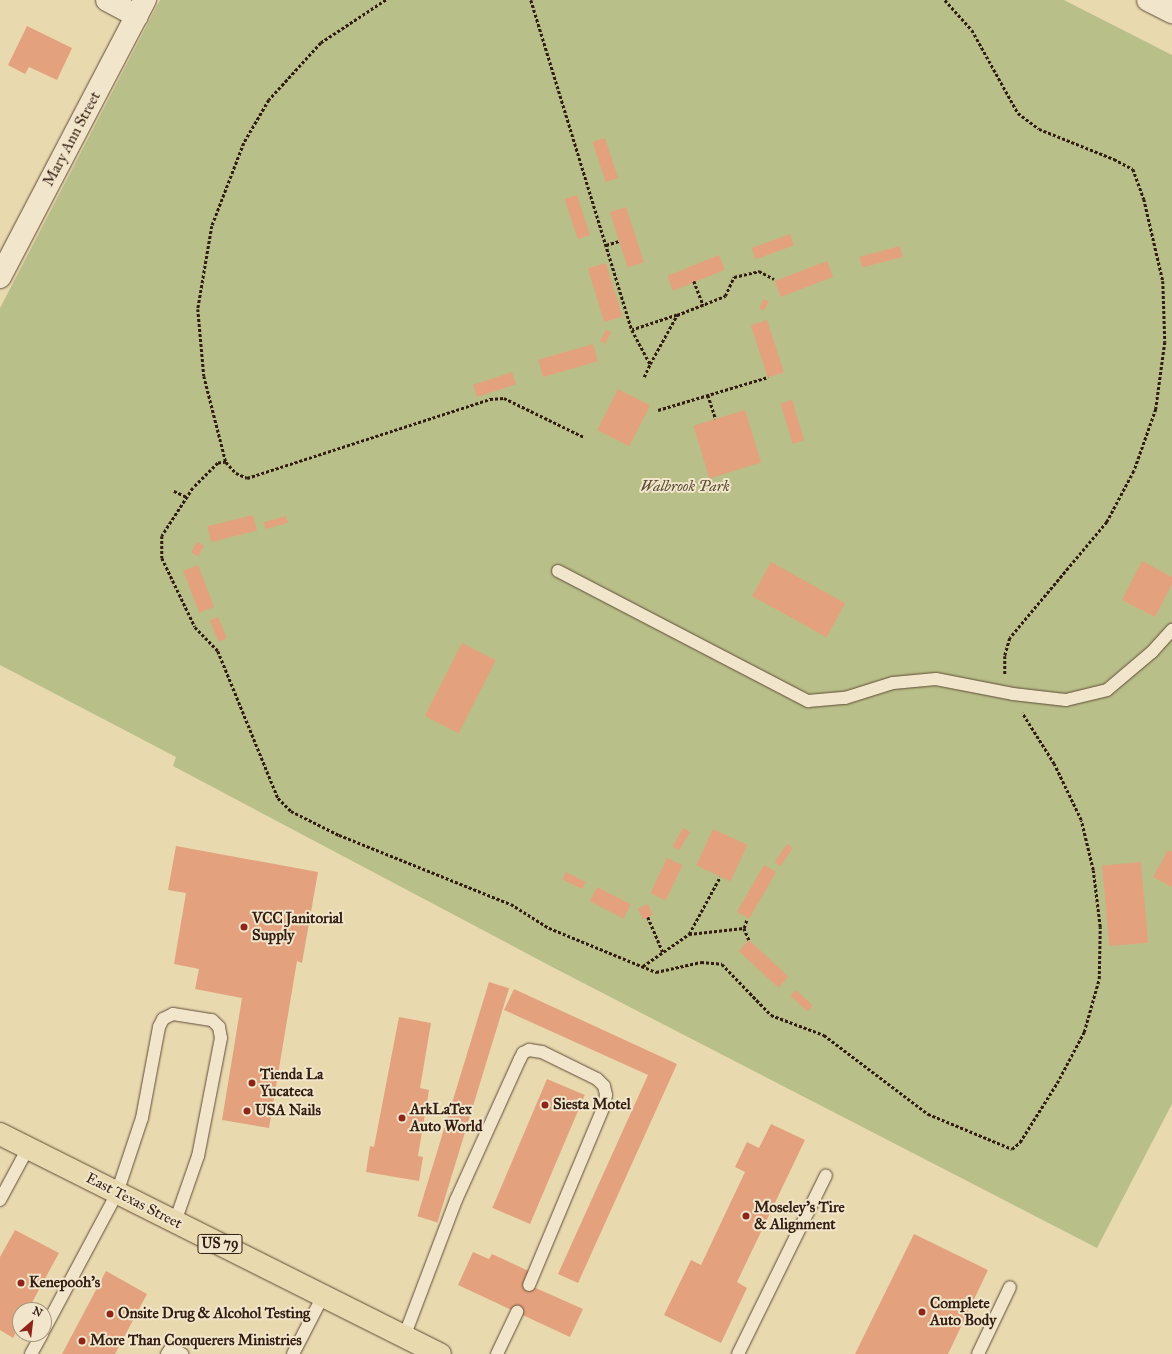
<!DOCTYPE html>
<html>
<head>
<meta charset="utf-8">
<style>
  body { margin:0 }
  #map { position:relative; width:1172px; height:1354px; overflow:hidden; background:#e9d9af; font-family:"IM FELL Great Primer",serif }
  div>[style] { position:absolute }
  .green>* { inset:0; background:#b9bf89 }
  .building>* { inset:0; background:#e3a27d; transform-origin:0 0 }
  .path>* { height:2.5px; margin-top:-1.25px; transform-origin:0; background:repeating-linear-gradient(90deg,#331c11 0 3px,transparent 0 5px) }
  .roads { filter:drop-shadow(0 0 1px #604b38) drop-shadow(0 0 1px #604b38) }
  .service>* { height:12px; margin:-6px; padding:0 6px; transform-origin:6px; border-radius:6px; background:#f1e6cb }
  .minor>* { height:22px; margin:-11px; padding:0 11px; transform-origin:11px; border-radius:11px; background:#f1e6cb }
  .primary>* { height:22px; margin:-11px; padding:0 11px; transform-origin:11px; border-radius:11px; background:#e9d9af }
  .dots>* { width:11px; height:11px; translate:-50% -50%; box-sizing:border-box; border:2px solid #f1e6cb; border-radius:50% }
  span { translate:-50% -50%; white-space:nowrap; text-align:center; line-height:1.15; -webkit-text-stroke:4px #f1e6cb; paint-order:stroke }
  .shield-label span { padding:1px 3px; background:#f1e6cb; border:1px solid; border-radius:3px; -webkit-text-stroke-width:0 }
  .shield-label { font-size:14px; color:#331c11; font-weight:700 }
  .street-label { font-size:15px; color:#331c11 }
  .park-label { font-size:15px; color:#5b4d35; font-style:italic }
  .poi-label { font-size:15px; color:#331c11; font-weight:700 }
  .left { translate:0 -50%; text-align:left }
  .north { position:absolute; left:12px; top:1302px; width:40px; height:40px; box-sizing:border-box; background:#f1e6cb; border:1px solid #a59581; border-radius:50%; rotate:28deg; font-size:11px; font-weight:700; line-height:16px; text-align:center; color:#331c11 }
  .north::after { content:''; display:block; margin:auto; width:14px; height:18px; background:#8f2418; clip-path:polygon(50% 0,100% 100%,50% 72%,0 100%) }
</style>
</head>
<body>
<div id="map">
  <div class="green">
    <i style="clip-path:polygon(160px 0,1064px 0,1172px 55px,1172px 1104px,1097px 1248px,558px 970px,173px 766px,176px 757px,0 665px,0 308px)"></i>
  </div>
  <div class="building">
    <i style="clip-path:polygon(27px 26px,72px 48px,57px 80px,29px 67px,25px 74px,8px 65px)"></i>
    <i style="left:605px;top:138px;width:42px;height:13px;rotate:72deg"></i>
    <i style="left:577px;top:195px;width:42px;height:13px;rotate:72deg"></i>
    <i style="left:626px;top:207px;width:58px;height:17px;rotate:72deg"></i>
    <i style="left:790px;top:234px;width:12px;height:41px;rotate:70deg"></i>
    <i style="left:900px;top:246px;width:11px;height:42px;rotate:75deg"></i>
    <i style="left:719px;top:255px;width:16px;height:56px;rotate:68deg"></i>
    <i style="left:827px;top:261px;width:17px;height:56px;rotate:69deg"></i>
    <i style="left:606px;top:263px;width:56px;height:19px;rotate:73deg"></i>
    <i style="clip-path:polygon(764px 299px,769px 302px,763px 311px,759px 308px)"></i>
    <i style="left:767px;top:320px;width:55px;height:17px;rotate:72deg"></i>
    <i style="clip-path:polygon(606px 330px,611px 332px,605px 344px,600px 341px)"></i>
    <i style="left:593px;top:344px;width:18px;height:57px;rotate:74deg"></i>
    <i style="left:512px;top:372px;width:13px;height:41px;rotate:72deg"></i>
    <i style="left:618px;top:389px;width:36px;height:46px;rotate:27deg"></i>
    <i style="left:792px;top:400px;width:42px;height:12px;rotate:73deg"></i>
    <i style="left:745px;top:410px;width:55px;height:54px;rotate:73deg"></i>
    <i style="left:253px;top:515px;width:16px;height:47px;rotate:76deg"></i>
    <i style="left:286px;top:516px;width:7px;height:23px;rotate:74deg"></i>
    <i style="left:197px;top:542px;width:8px;height:12px;rotate:30deg"></i>
    <i style="clip-path:polygon(1142px 561px,1172px 577px,1172px 584px,1155px 617px,1122px 600px)"></i>
    <i style="left:771px;top:562px;width:85px;height:39px;rotate:29deg"></i>
    <i style="left:198px;top:565px;width:45px;height:16px;rotate:69deg"></i>
    <i style="left:218px;top:617px;width:23px;height:9px;rotate:67deg"></i>
    <i style="left:462px;top:643px;width:38px;height:82px;rotate:27deg"></i>
    <i style="left:683px;top:828px;width:8px;height:21px;rotate:30deg"></i>
    <i style="left:713px;top:829px;width:38px;height:40px;rotate:25deg"></i>
    <i style="left:787px;top:844px;width:7px;height:22px;rotate:34deg"></i>
    <i style="clip-path:polygon(176px 846px,318px 872px,302px 963px,297px 961px,269px 1128px,222px 1120px,242px 998px,195px 989px,199px 969px,174px 964px,186px 893px,168px 890px)"></i>
    <i style="clip-path:polygon(1168px 850px,1172px 852px,1172px 887px,1153px 877px)"></i>
    <i style="left:667px;top:858px;width:17px;height:39px;rotate:25deg"></i>
    <i style="left:1141px;top:862px;width:81px;height:39px;rotate:85deg"></i>
    <i style="left:764px;top:865px;width:14px;height:54px;rotate:30deg"></i>
    <i style="left:566px;top:872px;width:22px;height:8px;rotate:27deg"></i>
    <i style="left:597px;top:887px;width:38px;height:16px;rotate:27deg"></i>
    <i style="left:648px;top:904px;width:12px;height:11px;rotate:66deg"></i>
    <i style="left:749px;top:940px;width:54px;height:15px;rotate:43deg"></i>
    <i style="left:489px;top:982px;width:21px;height:245px;rotate:17deg"></i>
    <i style="clip-path:polygon(514px 989px,677px 1064px,578px 1283px,558px 1274px,648px 1075px,504px 1010px)"></i>
    <i style="left:796px;top:990px;width:23px;height:8px;rotate:43deg"></i>
    <i style="clip-path:polygon(399px 1017px,431px 1023px,420px 1088px,429px 1090px,418px 1156px,423px 1157px,419px 1181px,366px 1172px,370px 1146px,374px 1147px)"></i>
    <i style="left:547px;top:1079px;width:41px;height:140px;rotate:23deg"></i>
    <i style="clip-path:polygon(771px 1124px,805px 1140px,737px 1282px,747px 1288px,721px 1343px,664px 1315px,691px 1260px,701px 1265px,745px 1172px,735px 1167px,747px 1142px,759px 1148px)"></i>
    <i style="clip-path:polygon(15px 1230px,59px 1253px,28px 1310px,20px 1310px,20px 1325px,13px 1338px,0 1330px,0 1257px)"></i>
    <i style="clip-path:polygon(914px 1234px,988px 1270px,948px 1354px,855px 1354px)"></i>
    <i style="clip-path:polygon(473px 1252px,489px 1259px,492px 1254px,531px 1272px,529px 1285px,583px 1309px,570px 1337px,458px 1285px)"></i>
    <i style="clip-path:polygon(106px 1271px,147px 1294px,115px 1354px,62px 1354px)"></i>
  </div>
  <div class="path">
    <i style="left:386px;top:0;width:78px;rotate:146.5deg"></i>
    <i style="left:321px;top:43px;width:77px;rotate:132.4deg"></i>
    <i style="left:269px;top:100px;width:50px;rotate:120.2deg"></i>
    <i style="left:244px;top:143px;width:89px;rotate:111.1deg"></i>
    <i style="left:212px;top:226px;width:84px;rotate:99.6deg"></i>
    <i style="left:198px;top:309px;width:67px;rotate:84.9deg"></i>
    <i style="left:204px;top:376px;width:89px;rotate:75.7deg"></i>
    <i style="left:226px;top:462px;width:8px;rotate:173deg"></i>
    <i style="left:218px;top:463px;width:35px;rotate:135deg"></i>
    <i style="left:193px;top:488px;width:57px;rotate:122.9deg"></i>
    <i style="left:162px;top:536px;width:22px;rotate:90deg"></i>
    <i style="left:162px;top:558px;width:76px;rotate:64.4deg"></i>
    <i style="left:195px;top:627px;width:33px;rotate:46deg"></i>
    <i style="left:218px;top:651px;width:159px;rotate:67.8deg"></i>
    <i style="left:278px;top:798px;width:18px;rotate:45deg"></i>
    <i style="left:291px;top:811px;width:54px;rotate:26.6deg"></i>
    <i style="left:339px;top:835px;width:185px;rotate:21.9deg"></i>
    <i style="left:511px;top:904px;width:45px;rotate:32.3deg"></i>
    <i style="left:549px;top:928px;width:116px;rotate:22.4deg"></i>
    <i style="left:656px;top:972px;width:46px;rotate:-12.5deg"></i>
    <i style="left:701px;top:962px;width:21px;rotate:5deg"></i>
    <i style="left:722px;top:964px;width:71px;rotate:46.1deg"></i>
    <i style="left:771px;top:1015px;width:57px;rotate:20.7deg"></i>
    <i style="left:824px;top:1035px;width:131px;rotate:37.2deg"></i>
    <i style="left:928px;top:1114px;width:91px;rotate:22.6deg"></i>
    <i style="left:1012px;top:1149px;width:11px;rotate:-41deg"></i>
    <i style="left:1020px;top:1142px;width:70px;rotate:-57.9deg"></i>
    <i style="left:1057px;top:1083px;width:58px;rotate:-62.1deg"></i>
    <i style="left:1084px;top:1032px;width:55px;rotate:-74.2deg"></i>
    <i style="left:1099px;top:979px;width:52px;rotate:-88.9deg"></i>
    <i style="left:1100px;top:927px;width:57px;rotate:-97deg"></i>
    <i style="left:1093px;top:870px;width:51px;rotate:-103.5deg"></i>
    <i style="left:1081px;top:820px;width:62px;rotate:-115.7deg"></i>
    <i style="left:1054px;top:764px;width:60px;rotate:-122.1deg"></i>
    <i style="left:531px;top:0;width:345px;rotate:73deg"></i>
    <i style="left:632px;top:330px;width:38px;rotate:62deg"></i>
    <i style="left:650px;top:364px;width:56px;rotate:-61.1deg"></i>
    <i style="left:677px;top:315px;width:47px;rotate:161.6deg"></i>
    <i style="left:945px;top:0;width:40px;rotate:48deg"></i>
    <i style="left:972px;top:30px;width:95px;rotate:61deg"></i>
    <i style="left:1018px;top:113px;width:26px;rotate:37deg"></i>
    <i style="left:1039px;top:129px;width:81px;rotate:21.8deg"></i>
    <i style="left:1114px;top:159px;width:21px;rotate:28deg"></i>
    <i style="left:1133px;top:169px;width:32px;rotate:70deg"></i>
    <i style="left:1144px;top:199px;width:84px;rotate:77deg"></i>
    <i style="left:1163px;top:281px;width:61px;rotate:88.1deg"></i>
    <i style="left:1165px;top:342px;width:68px;rotate:97.7deg"></i>
    <i style="left:1156px;top:409px;width:66px;rotate:109.5deg"></i>
    <i style="left:1134px;top:471px;width:58px;rotate:117.9deg"></i>
    <i style="left:1107px;top:522px;width:151px;rotate:129.9deg"></i>
    <i style="left:1010px;top:638px;width:19px;rotate:106deg"></i>
    <i style="left:1005px;top:656px;width:18px;rotate:90deg"></i>
    <i style="left:606px;top:245px;width:14px;rotate:-17deg"></i>
    <i style="left:694px;top:281px;width:26px;rotate:69deg"></i>
    <i style="left:677px;top:315px;width:52px;rotate:-21.6deg"></i>
    <i style="left:725px;top:296px;width:21px;rotate:-65deg"></i>
    <i style="left:734px;top:277px;width:26px;rotate:-13deg"></i>
    <i style="left:759px;top:271px;width:17px;rotate:28deg"></i>
    <i style="left:644px;top:377px;width:14px;rotate:-65deg"></i>
    <i style="left:708px;top:395px;width:25px;rotate:72deg"></i>
    <i style="left:658px;top:410px;width:115px;rotate:-16.7deg"></i>
    <i style="left:226px;top:462px;width:15px;rotate:48deg"></i>
    <i style="left:236px;top:473px;width:12px;rotate:24deg"></i>
    <i style="left:247px;top:478px;width:256px;rotate:-18deg"></i>
    <i style="left:490px;top:399px;width:14px;rotate:-4deg"></i>
    <i style="left:504px;top:398px;width:89px;rotate:26deg"></i>
    <i style="left:174px;top:491px;width:14px;rotate:25deg"></i>
    <i style="left:648px;top:917px;width:38px;rotate:67deg"></i>
    <i style="left:744px;top:928px;width:13px;rotate:67deg"></i>
    <i style="left:689px;top:934px;width:55px;rotate:-6.2deg"></i>
    <i style="left:744px;top:928px;width:9px;rotate:-72deg"></i>
    <i style="left:643px;top:966px;width:56px;rotate:-34.8deg"></i>
    <i style="left:689px;top:934px;width:65px;rotate:-61.5deg"></i>
  </div>
  <div class="roads">
    <div class="service">
      <i style="left:558px;top:571px;width:282px;rotate:27.5deg"></i>
      <i style="left:808px;top:701px;width:37px;rotate:-5deg"></i>
      <i style="left:845px;top:698px;width:50px;rotate:-17.4deg"></i>
      <i style="left:893px;top:683px;width:43px;rotate:-5.3deg"></i>
      <i style="left:936px;top:679px;width:78px;rotate:11deg"></i>
      <i style="left:1013px;top:694px;width:53px;rotate:6.5deg"></i>
      <i style="left:1066px;top:700px;width:42px;rotate:-13.7deg"></i>
      <i style="left:1107px;top:690px;width:59px;rotate:-40.2deg"></i>
      <i style="left:1152px;top:652px;width:30px;rotate:-48deg"></i>
      <i style="left:0;top:1200px;width:59px;rotate:-61.7deg"></i>
      <i style="left:44px;top:1330px;width:155px;rotate:-61.9deg"></i>
      <i style="left:117px;top:1193px;width:79px;rotate:-71.6deg"></i>
      <i style="left:142px;top:1118px;width:93px;rotate:-79.4deg"></i>
      <i style="left:159px;top:1027px;width:9px;rotate:-63deg"></i>
      <i style="left:163px;top:1019px;width:11px;rotate:-27deg"></i>
      <i style="left:173px;top:1014px;width:39px;rotate:9deg"></i>
      <i style="left:212px;top:1020px;width:10px;rotate:45deg"></i>
      <i style="left:219px;top:1027px;width:11px;rotate:80deg"></i>
      <i style="left:221px;top:1038px;width:120px;rotate:101deg"></i>
      <i style="left:198px;top:1156px;width:70px;rotate:109.2deg"></i>
      <i style="left:404px;top:1337px;width:147px;rotate:-69.2deg"></i>
      <i style="left:456px;top:1200px;width:155px;rotate:-65.6deg"></i>
      <i style="left:520px;top:1059px;width:7px;rotate:-63deg"></i>
      <i style="left:523px;top:1053px;width:7px;rotate:-27deg"></i>
      <i style="left:529px;top:1050px;width:13px;rotate:9deg"></i>
      <i style="left:542px;top:1052px;width:61px;rotate:26.1deg"></i>
      <i style="left:597px;top:1079px;width:10px;rotate:45deg"></i>
      <i style="left:604px;top:1086px;width:9px;rotate:77deg"></i>
      <i style="left:606px;top:1095px;width:11px;rotate:100deg"></i>
      <i style="left:604px;top:1106px;width:194px;rotate:112.7deg"></i>
      <i style="left:31px;top:1354px;width:23px;rotate:-61deg"></i>
      <i style="left:167px;top:1354px;width:7px;rotate:-56deg"></i>
      <i style="left:171px;top:1348px;width:13px;rotate:29deg"></i>
      <i style="left:293px;top:1354px;width:65px;rotate:-62.7deg"></i>
      <i style="left:497px;top:1354px;width:47px;rotate:-64.5deg"></i>
      <i style="left:738px;top:1354px;width:199px;rotate:-63.8deg"></i>
      <i style="left:978px;top:1354px;width:74px;rotate:-64.5deg"></i>
    </div>
    <div class="minor">
      <i style="left:107px;top:0;width:34px;rotate:28deg"></i>
      <i style="left:1148px;top:0;width:27px;rotate:27deg"></i>
      <i style="left:0;top:277px;width:313px;rotate:-62.4deg"></i>
    </div>
    <div class="primary">
      <i style="left:0;top:1134px;width:492px;rotate:26.6deg"></i>
    </div>
  </div>
  <div class="dots">
    <i style="left:244px;top:927px;background:#8f2418"></i>
    <i style="left:252px;top:1083px;background:#8f2418"></i>
    <i style="left:545px;top:1105px;background:#8f2418"></i>
    <i style="left:247px;top:1111px;background:#8f2418"></i>
    <i style="left:402px;top:1118px;background:#8f2418"></i>
    <i style="left:746px;top:1216px;background:#8f2418"></i>
    <i style="left:21px;top:1283px;background:#8f2418"></i>
    <i style="left:922px;top:1312px;background:#8f2418"></i>
    <i style="left:110px;top:1314px;background:#8f2418"></i>
    <i style="left:82px;top:1341px;background:#8f2418"></i>
  </div>
  <div class="shield-label">
    <span style="left:220px;top:1244px">US 79</span>
  </div>
  <div class="street-label">
    <span style="left:72px;top:139px;rotate:-62deg">Mary Ann Street</span>
    <span style="left:134px;top:1201px;rotate:27deg">East Texas Street</span>
  </div>
  <div class="park-label">
    <span style="left:685px;top:487px">Walbrook Park</span>
  </div>
  <div class="poi-label">
    <span class="left" style="left:252px;top:927px">VCC Janitorial<br>Supply</span>
    <span class="left" style="left:260px;top:1083px">Tienda La<br>Yucateca</span>
    <span class="left" style="left:553px;top:1105px">Siesta Motel</span>
    <span class="left" style="left:410px;top:1118px">ArkLaTex<br>Auto World</span>
    <span class="left" style="left:255px;top:1111px">USA Nails</span>
    <span class="left" style="left:754px;top:1216px">Moseley's Tire<br>&amp; Alignment</span>
    <span class="left" style="left:29px;top:1283px">Kenepooh's</span>
    <span class="left" style="left:930px;top:1312px">Complete<br>Auto Body</span>
    <span class="left" style="left:118px;top:1314px">Onsite Drug &amp; Alcohol Testing</span>
    <span class="left" style="left:90px;top:1341px">More Than Conquerers Ministries</span>
  </div>
  <div class="north">N</div>
</div>
</body>
</html>
